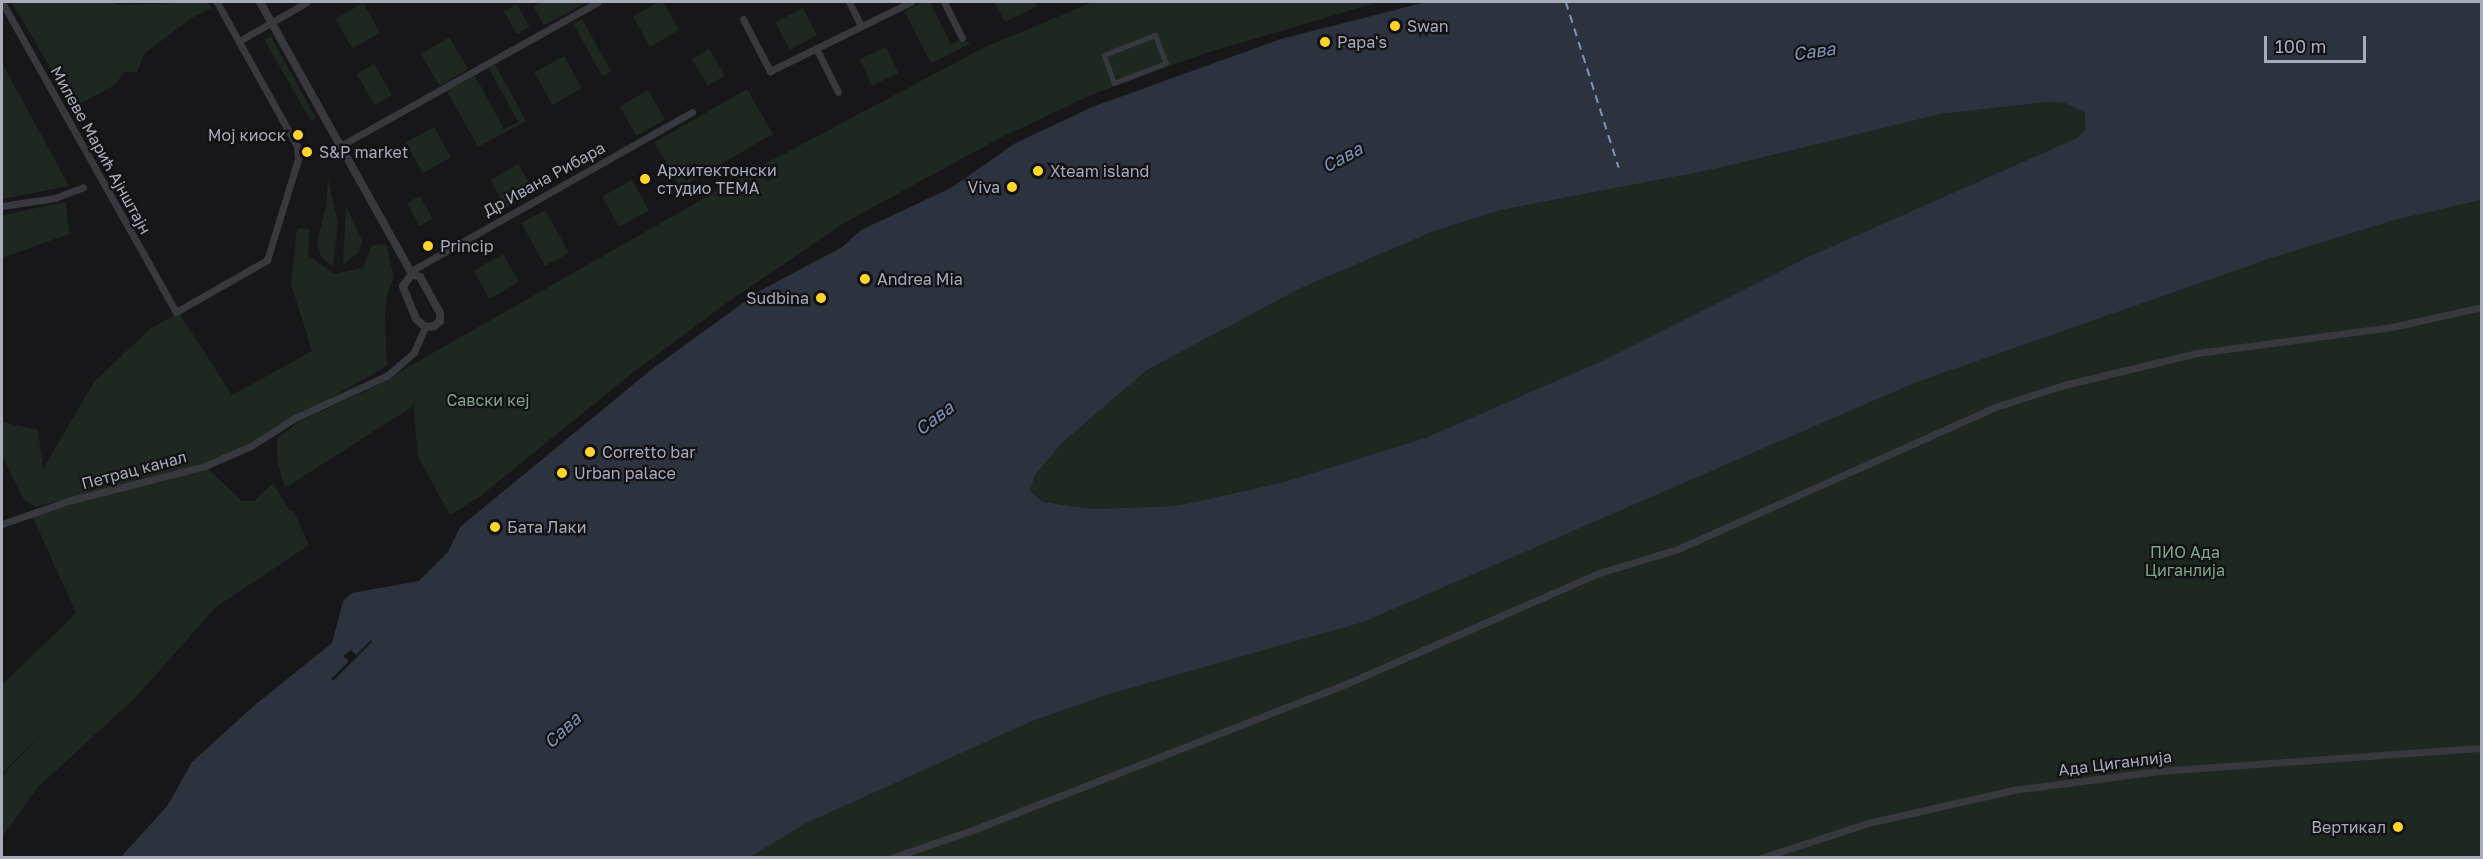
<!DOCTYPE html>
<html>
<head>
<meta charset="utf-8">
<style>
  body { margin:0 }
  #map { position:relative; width:2483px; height:859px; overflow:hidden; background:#171719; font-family:"Golos Text",sans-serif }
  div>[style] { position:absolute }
  .green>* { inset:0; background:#1e2821; transform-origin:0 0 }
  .water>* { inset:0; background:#2c333f }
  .pier>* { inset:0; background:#171719 }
  .ferry>* { height:1.5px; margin-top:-0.75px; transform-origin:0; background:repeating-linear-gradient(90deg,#7c93b8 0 8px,transparent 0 14px) }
  .pedestrian>* { height:5px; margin:-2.5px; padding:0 2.5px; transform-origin:2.5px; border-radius:2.5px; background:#38383f }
  .minor>* { height:7px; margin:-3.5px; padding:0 3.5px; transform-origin:3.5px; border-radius:3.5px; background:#38383f }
  .tertiary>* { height:8px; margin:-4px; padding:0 4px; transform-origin:4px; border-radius:4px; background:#38383f }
  .dots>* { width:16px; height:16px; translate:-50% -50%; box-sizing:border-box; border:3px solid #121214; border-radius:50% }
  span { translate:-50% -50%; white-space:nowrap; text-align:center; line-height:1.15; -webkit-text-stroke:4.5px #121214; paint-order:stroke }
  .poi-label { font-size:16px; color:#a8abba }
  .left { translate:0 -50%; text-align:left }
  .right { translate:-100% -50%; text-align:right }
  .street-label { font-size:16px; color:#a8abba }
  .park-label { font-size:16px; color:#7da786 }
  .water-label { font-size:18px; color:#7c93b8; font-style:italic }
  .frame { position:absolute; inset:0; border:3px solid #a8abba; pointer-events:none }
  .scale { position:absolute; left:2264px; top:36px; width:102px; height:27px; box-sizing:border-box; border:3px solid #a8abba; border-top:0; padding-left:8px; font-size:18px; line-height:21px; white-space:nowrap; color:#a8abba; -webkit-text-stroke:4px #121214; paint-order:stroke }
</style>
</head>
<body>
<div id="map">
  <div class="green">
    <i style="clip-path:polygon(112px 2px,118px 5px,208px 2px,212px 8px,193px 17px,145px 53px,137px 72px,124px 72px,115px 85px,74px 107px,12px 3px)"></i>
    <i style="clip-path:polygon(542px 2px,588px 2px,544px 25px,533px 6px)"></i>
    <i style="clip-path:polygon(659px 2px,663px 2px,679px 30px,650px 47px,633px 16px)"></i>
    <i style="clip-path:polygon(924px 2px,930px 2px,951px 44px,960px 40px,971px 43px,931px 63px,904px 11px)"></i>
    <i style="clip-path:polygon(994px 2px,1035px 2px,1037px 6px,1005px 22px)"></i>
    <i style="clip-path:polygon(1093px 2px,1379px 2px,1206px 53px,1093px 94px,996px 140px,844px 223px,728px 302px,631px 374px,478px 498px,450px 515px,418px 457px,413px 401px,412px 407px,285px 488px,277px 460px,277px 439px,300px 421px,368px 390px,759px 167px,983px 48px)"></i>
    <i style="left:363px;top:3px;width:34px;height:32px;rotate:60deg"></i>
    <i style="left:517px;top:4px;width:26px;height:15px;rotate:61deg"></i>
    <i style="left:803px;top:8px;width:31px;height:31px;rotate:63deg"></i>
    <i style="left:582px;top:19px;width:60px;height:10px;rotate:61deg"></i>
    <i style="clip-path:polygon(271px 37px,316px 118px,311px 121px,264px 39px)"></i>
    <i style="left:449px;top:37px;width:37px;height:33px;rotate:59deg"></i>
    <i style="left:886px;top:47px;width:29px;height:29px;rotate:65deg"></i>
    <i style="left:709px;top:49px;width:31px;height:20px;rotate:59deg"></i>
    <i style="left:564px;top:56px;width:37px;height:34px;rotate:61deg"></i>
    <i style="clip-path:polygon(2px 63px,69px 186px,2px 199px)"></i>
    <i style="left:374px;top:64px;width:36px;height:20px;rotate:60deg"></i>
    <i style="clip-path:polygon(495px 64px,526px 121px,478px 147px,447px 91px,475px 76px,504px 129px,518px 122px,489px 68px)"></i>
    <i style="left:747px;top:89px;width:52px;height:107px;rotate:60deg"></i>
    <i style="left:648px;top:90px;width:34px;height:33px;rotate:60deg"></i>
    <i style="clip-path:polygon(2047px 102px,2065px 103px,2085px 113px,2085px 130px,2077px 138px,1810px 256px,1604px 360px,1425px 438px,1284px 482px,1176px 506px,1094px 509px,1043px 502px,1030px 491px,1035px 475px,1062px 443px,1147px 370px,1299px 289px,1434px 231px,1501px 210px,1715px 169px,1941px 114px)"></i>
    <i style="left:434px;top:127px;width:35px;height:32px;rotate:61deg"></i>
    <i style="clip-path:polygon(2481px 159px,2481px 857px,659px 858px)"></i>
    <i style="left:518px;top:164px;width:32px;height:32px;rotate:60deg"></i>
    <i style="clip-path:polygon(328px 179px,338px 224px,333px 267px,321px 256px,317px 243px,326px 207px)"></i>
    <i style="left:632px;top:180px;width:35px;height:34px;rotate:61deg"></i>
    <i style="left:420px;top:196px;width:26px;height:15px;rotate:61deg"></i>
    <i style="clip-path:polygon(66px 202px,69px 234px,2px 258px,2px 215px)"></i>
    <i style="clip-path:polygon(346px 206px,362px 240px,359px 252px,343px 265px)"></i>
    <i style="left:545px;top:210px;width:49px;height:27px;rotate:61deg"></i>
    <i style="clip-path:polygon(297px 228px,309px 229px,308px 255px,334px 274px,363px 268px,372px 245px,386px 244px,394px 277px,388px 291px,385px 314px,387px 366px,225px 458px,36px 507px,24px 500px,2px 456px,2px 422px,38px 430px,43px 469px,94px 382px,150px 329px,179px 313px,232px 395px,312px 351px,291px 284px)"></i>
    <i style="left:503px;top:254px;width:32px;height:34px;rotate:60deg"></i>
    <i style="clip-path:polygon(205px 466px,242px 501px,254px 501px,273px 483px,290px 511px,293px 510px,309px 545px,216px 607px,135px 698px,38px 787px,2px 837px,2px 776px,52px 722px,2px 774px,2px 685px,76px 613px,31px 513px)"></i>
  </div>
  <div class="water">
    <i style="clip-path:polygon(evenodd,1426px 2px,2481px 2px,2481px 200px,2394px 220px,2271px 258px,1914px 383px,1363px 622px,1109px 694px,1032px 721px,804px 824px,750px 857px,120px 858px,168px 805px,192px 762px,256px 704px,332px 643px,343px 601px,352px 593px,419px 581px,448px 552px,460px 527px,652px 369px,758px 292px,842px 247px,861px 230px,951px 188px,1014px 144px,1092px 107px,1281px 39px,1426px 2px,2047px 102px,2065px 103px,2085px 113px,2085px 130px,2077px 138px,1810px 256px,1604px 360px,1425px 438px,1284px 482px,1176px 506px,1094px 509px,1043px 502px,1030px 491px,1035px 475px,1062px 443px,1147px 370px,1299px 289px,1434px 231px,1501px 210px,1715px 169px,1941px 114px,2047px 102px)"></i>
  </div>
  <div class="pier">
    <i style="clip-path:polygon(371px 640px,372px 642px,333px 681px,331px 679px,349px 661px,343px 656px,351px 650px,356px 655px)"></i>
  </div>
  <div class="ferry">
    <i style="left:1566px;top:2px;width:174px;rotate:72.3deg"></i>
  </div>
  <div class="pedestrian">
    <i style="left:1155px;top:35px;width:30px;rotate:69deg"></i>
    <i style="left:1166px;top:63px;width:56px;rotate:159deg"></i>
    <i style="left:1114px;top:83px;width:30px;rotate:-110deg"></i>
    <i style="left:1104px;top:55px;width:55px;rotate:-21.4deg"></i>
  </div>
  <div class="minor">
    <i style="left:2px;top:2px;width:355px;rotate:60.7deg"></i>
    <i style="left:176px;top:312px;width:105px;rotate:-29.7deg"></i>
    <i style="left:267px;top:260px;width:106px;rotate:-72.9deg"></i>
    <i style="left:298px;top:159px;width:13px;rotate:-94deg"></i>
    <i style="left:297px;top:146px;width:165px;rotate:-119.1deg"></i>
    <i style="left:849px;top:2px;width:27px;rotate:63deg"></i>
    <i style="left:944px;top:2px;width:40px;rotate:63.4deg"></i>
    <i style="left:743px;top:19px;width:59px;rotate:62.6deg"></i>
    <i style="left:770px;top:71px;width:157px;rotate:-26.1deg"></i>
    <i style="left:239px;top:41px;width:78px;rotate:-29.8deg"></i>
    <i style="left:816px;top:48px;width:49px;rotate:63.4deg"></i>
    <i style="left:340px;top:146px;width:295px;rotate:-29.2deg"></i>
    <i style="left:2px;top:206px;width:54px;rotate:-8.6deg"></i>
    <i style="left:55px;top:198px;width:30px;rotate:-21deg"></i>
    <i style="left:411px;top:271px;width:323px;rotate:-29.5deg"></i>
    <i style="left:2px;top:524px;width:70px;rotate:-19.2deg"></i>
    <i style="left:68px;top:501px;width:141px;rotate:-14.3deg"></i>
    <i style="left:205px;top:466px;width:50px;rotate:-23.5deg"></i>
    <i style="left:251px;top:446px;width:52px;rotate:-32.5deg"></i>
    <i style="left:295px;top:418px;width:102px;rotate:-24.8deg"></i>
    <i style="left:388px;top:375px;width:35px;rotate:-41deg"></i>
    <i style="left:414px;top:352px;width:27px;rotate:-66deg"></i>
    <i style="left:891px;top:858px;width:87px;rotate:-18.9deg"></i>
    <i style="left:973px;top:830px;width:410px;rotate:-21.4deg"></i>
    <i style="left:1355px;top:680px;width:266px;rotate:-23.7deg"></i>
    <i style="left:1599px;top:573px;width:83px;rotate:-16.9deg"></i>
    <i style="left:1678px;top:549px;width:347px;rotate:-24.1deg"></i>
    <i style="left:1995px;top:407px;width:72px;rotate:-17.7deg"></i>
    <i style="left:2064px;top:385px;width:137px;rotate:-13.5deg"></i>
    <i style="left:2197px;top:353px;width:197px;rotate:-7.6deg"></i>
    <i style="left:2392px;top:327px;width:92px;rotate:-12.5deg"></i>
    <i style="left:1761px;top:858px;width:113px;rotate:-18.1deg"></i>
    <i style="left:1868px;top:823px;width:149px;rotate:-12.8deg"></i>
    <i style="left:2013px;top:790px;width:147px;rotate:-7.4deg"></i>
    <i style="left:2159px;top:771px;width:324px;rotate:-4.1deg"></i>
  </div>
  <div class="tertiary">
    <i style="left:260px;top:2px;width:312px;rotate:60.8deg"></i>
    <i style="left:412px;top:274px;width:9px;rotate:21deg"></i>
    <i style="left:420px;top:277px;width:41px;rotate:60.9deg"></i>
    <i style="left:440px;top:313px;width:8px;rotate:90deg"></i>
    <i style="left:440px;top:321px;width:8px;rotate:140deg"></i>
    <i style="left:434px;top:326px;width:9px;rotate:174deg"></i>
    <i style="left:425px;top:327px;width:12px;rotate:-138deg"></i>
    <i style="left:416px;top:319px;width:35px;rotate:-112deg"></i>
    <i style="left:403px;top:286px;width:15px;rotate:-53deg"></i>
  </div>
  <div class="dots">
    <i style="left:1395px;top:26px;background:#ffd629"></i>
    <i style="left:1325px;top:42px;background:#ffd629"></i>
    <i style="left:298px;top:135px;background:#ffd629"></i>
    <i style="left:307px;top:152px;background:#ffd629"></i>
    <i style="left:1038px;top:171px;background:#ffd629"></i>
    <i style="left:645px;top:179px;background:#ffd629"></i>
    <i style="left:1012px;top:187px;background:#ffd629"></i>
    <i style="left:428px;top:246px;background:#ffd629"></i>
    <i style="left:865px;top:279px;background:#ffd629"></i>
    <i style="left:821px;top:298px;background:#ffd629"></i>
    <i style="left:590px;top:452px;background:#ffd629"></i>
    <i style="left:562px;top:473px;background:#ffd629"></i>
    <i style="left:495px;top:527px;background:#ffd629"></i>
    <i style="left:2398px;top:827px;background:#ffd629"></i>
  </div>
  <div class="poi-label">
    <span class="left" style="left:1407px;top:26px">Swan</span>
    <span class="left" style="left:1337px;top:42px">Papa's</span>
    <span class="right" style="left:286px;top:135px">Мој киоск</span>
    <span class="left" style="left:319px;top:152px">S&amp;P market</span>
    <span class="left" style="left:657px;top:179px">Архитектонски<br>студио ТЕМА</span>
    <span class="left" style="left:1050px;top:171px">Xteam island</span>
    <span class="right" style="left:1000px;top:187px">Viva</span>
    <span class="left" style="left:440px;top:246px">Princip</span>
    <span class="left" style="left:877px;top:279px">Andrea Mia</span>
    <span class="right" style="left:809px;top:298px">Sudbina</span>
    <span class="left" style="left:602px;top:452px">Corretto bar</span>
    <span class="left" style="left:574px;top:473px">Urban palace</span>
    <span class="left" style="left:507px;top:527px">Бата Лаки</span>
    <span class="right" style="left:2386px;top:827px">Вертикал</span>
  </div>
  <div class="street-label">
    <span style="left:101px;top:150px;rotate:61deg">Милеве Марић Ајнштајн</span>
    <span style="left:544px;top:179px;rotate:-29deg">Др Ивана Рибара</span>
    <span style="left:134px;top:470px;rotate:-15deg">Петрац канал</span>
    <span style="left:2115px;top:763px;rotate:-7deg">Ада Циганлија</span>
  </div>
  <div class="park-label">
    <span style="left:488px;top:400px">Савски кеј</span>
    <span style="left:2185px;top:561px">ПИО Ада<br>Циганлија</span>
  </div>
  <div class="water-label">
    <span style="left:1814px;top:51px;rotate:-8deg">Сава</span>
    <span style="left:1342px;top:157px;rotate:-28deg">Сава</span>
    <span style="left:934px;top:418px;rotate:-37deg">Сава</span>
    <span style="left:562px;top:730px;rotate:-43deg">Сава</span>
  </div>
  <div class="frame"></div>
  <div class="scale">100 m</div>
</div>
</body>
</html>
